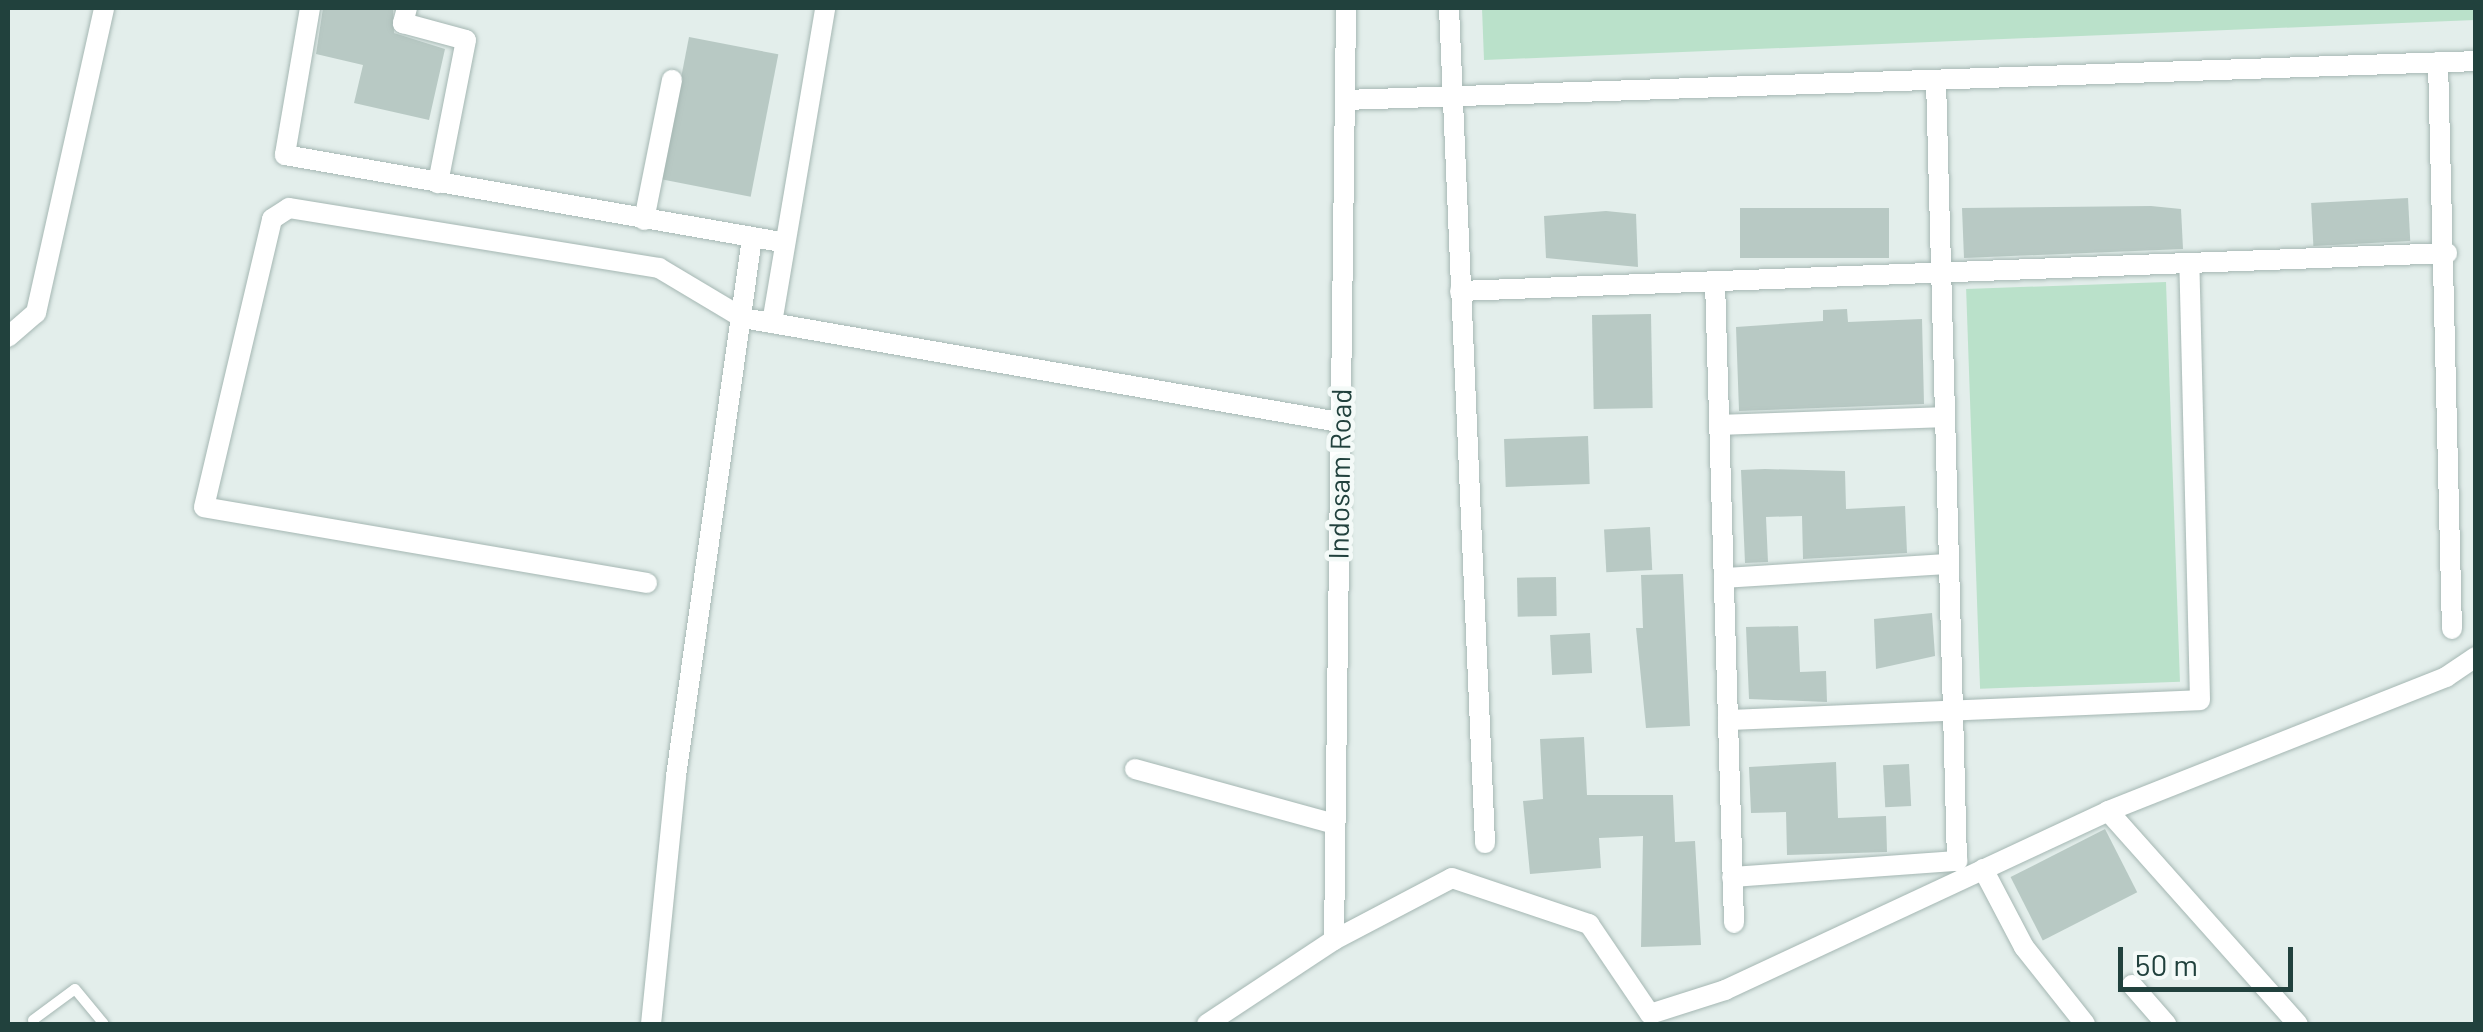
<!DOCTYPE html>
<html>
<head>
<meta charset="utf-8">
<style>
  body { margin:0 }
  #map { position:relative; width:2483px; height:1032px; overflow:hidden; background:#e3eeeb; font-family:Barlow,sans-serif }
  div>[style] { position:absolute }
  .green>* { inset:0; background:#bae1ca; transform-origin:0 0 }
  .building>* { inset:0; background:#b8c9c4; transform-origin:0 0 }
  .roads { filter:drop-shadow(0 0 2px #a5b7b3) drop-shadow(0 0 2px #a5b7b3) }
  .service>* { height:10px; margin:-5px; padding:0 5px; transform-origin:5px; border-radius:5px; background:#fff }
  .minor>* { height:20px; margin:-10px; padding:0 10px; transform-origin:10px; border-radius:10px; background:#fff }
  span { translate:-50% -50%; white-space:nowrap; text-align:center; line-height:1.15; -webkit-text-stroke:9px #f4faf8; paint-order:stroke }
  .street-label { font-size:28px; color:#21413d }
  .frame { position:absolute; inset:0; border:10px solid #21413d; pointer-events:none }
  .scale { position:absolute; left:2118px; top:947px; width:175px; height:45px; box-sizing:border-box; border:5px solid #21413d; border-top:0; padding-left:12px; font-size:30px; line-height:35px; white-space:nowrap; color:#21413d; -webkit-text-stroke:8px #f4faf8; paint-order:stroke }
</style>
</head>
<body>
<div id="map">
  <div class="green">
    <i style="clip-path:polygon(1482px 8px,2474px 8px,2475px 20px,1484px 60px)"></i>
    <i style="left:2166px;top:282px;width:400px;height:200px;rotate:88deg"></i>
  </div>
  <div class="building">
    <i style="clip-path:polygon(323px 8px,393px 8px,394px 33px,445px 49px,429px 120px,354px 103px,363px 65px,316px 54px)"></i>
    <i style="left:689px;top:37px;width:91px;height:145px;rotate:11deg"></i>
    <i style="left:2408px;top:198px;width:43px;height:97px;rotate:87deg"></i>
    <i style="clip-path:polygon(2151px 206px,2181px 209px,2183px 249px,1964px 258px,1962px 208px)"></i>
    <i style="left:1740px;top:208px;width:149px;height:50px"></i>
    <i style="clip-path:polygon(1606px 211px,1636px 214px,1638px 267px,1546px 258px,1544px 216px)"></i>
    <i style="clip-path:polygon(1847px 309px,1848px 322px,1922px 319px,1924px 404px,1739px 411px,1736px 327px,1823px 321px,1823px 310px)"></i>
    <i style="left:1651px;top:314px;width:94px;height:59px;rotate:89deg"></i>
    <i style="left:1588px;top:436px;width:48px;height:84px;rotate:88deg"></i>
    <i style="clip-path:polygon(1765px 469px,1845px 471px,1846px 509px,1905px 506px,1907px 553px,1803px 559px,1802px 516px,1766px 517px,1768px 562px,1745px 563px,1741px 470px)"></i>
    <i style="left:1650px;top:527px;width:43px;height:46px;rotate:87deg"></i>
    <i style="clip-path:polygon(1683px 574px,1690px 726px,1646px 728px,1636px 628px,1643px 628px,1641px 575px)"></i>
    <i style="left:1556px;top:577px;width:39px;height:39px;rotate:89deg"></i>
    <i style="clip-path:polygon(1932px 613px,1935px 656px,1876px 669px,1874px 619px)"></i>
    <i style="clip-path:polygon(1798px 626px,1800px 672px,1826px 671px,1827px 702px,1749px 699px,1746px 627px)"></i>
    <i style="left:1590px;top:633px;width:40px;height:40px;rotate:87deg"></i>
    <i style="clip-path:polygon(1584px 737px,1587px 795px,1673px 795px,1675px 842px,1695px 841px,1701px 945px,1641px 947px,1643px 836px,1599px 838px,1601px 868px,1530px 874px,1523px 801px,1543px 799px,1540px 739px)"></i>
    <i style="clip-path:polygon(1836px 762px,1838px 818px,1886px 816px,1887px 852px,1787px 855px,1786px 812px,1751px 813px,1749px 767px)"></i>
    <i style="left:1909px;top:764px;width:42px;height:26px;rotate:87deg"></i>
    <i style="left:2105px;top:829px;width:71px;height:106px;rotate:63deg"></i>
  </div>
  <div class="roads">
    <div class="service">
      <i style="left:33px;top:1020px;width:52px;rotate:-36.4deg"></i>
      <i style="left:75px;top:989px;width:45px;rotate:50.4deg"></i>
    </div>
    <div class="minor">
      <i style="left:310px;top:8px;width:149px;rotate:99.7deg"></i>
      <i style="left:285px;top:155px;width:504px;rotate:9.95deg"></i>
      <i style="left:407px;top:8px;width:16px;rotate:105deg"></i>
      <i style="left:403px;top:23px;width:65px;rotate:15.1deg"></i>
      <i style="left:466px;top:40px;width:146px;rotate:101.1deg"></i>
      <i style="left:1449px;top:8px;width:836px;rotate:87.53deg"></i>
      <i style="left:2438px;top:62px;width:567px;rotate:88.59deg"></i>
      <i style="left:1345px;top:100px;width:1132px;rotate:-1.97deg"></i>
      <i style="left:644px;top:220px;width:143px;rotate:-78.7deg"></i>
      <i style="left:1715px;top:282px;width:641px;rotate:88.3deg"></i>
      <i style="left:1460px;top:291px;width:988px;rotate:-2.2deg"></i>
      <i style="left:772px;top:323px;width:319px;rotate:-80.4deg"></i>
      <i style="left:8px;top:337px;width:37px;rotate:-41deg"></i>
      <i style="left:36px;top:313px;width:312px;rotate:-77.4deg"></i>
      <i style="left:1720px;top:425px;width:225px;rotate:-2deg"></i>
      <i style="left:1724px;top:578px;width:225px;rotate:-3.6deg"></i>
      <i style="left:647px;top:583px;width:449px;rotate:-170.3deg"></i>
      <i style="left:204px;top:507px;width:296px;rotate:-76.7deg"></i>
      <i style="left:272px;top:219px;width:20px;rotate:-33deg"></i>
      <i style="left:289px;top:208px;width:375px;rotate:9.2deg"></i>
      <i style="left:659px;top:268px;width:98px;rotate:30.8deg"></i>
      <i style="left:743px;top:318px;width:605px;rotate:9.9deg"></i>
      <i style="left:1728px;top:720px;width:472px;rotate:-2.4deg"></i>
      <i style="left:2200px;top:700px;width:436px;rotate:-91.4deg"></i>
      <i style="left:1135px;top:769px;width:207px;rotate:15.4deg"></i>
      <i style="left:2108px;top:811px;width:285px;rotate:48.3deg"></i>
      <i style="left:1983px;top:869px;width:88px;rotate:62.3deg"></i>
      <i style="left:2024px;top:947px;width:98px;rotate:51.6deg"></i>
      <i style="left:1732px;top:877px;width:226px;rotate:-4.1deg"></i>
      <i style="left:1957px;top:861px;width:779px;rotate:-91.54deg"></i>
      <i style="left:1334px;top:940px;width:932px;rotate:-89.26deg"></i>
      <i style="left:2132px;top:985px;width:52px;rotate:48.9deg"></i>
      <i style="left:651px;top:1024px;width:249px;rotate:-84.2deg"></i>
      <i style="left:676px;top:776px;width:543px;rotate:-81.96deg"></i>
      <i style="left:1207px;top:1024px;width:152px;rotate:-33.5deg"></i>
      <i style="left:1334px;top:940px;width:133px;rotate:-27.7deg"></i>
      <i style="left:1452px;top:878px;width:145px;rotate:18.6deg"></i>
      <i style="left:1589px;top:924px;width:109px;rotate:55.9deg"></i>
      <i style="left:1650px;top:1014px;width:79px;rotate:-17.7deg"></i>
      <i style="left:1725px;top:990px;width:423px;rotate:-25deg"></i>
      <i style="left:2108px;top:811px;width:364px;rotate:-21.6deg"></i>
      <i style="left:2446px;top:677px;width:36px;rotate:-34deg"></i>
    </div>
  </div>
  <div class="street-label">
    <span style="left:1339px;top:474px;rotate:-89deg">Indosam Road</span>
  </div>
  <div class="frame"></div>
  <div class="scale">50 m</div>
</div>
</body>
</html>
